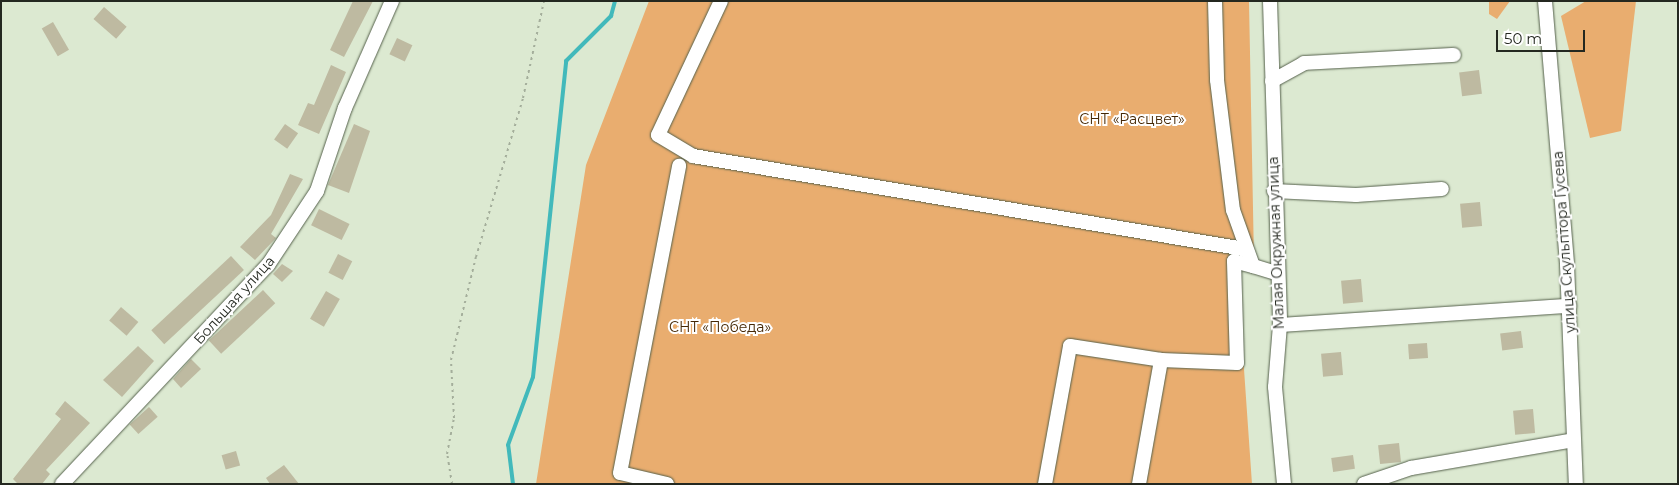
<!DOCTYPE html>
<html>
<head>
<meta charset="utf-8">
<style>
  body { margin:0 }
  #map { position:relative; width:1679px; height:485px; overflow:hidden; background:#dce9d1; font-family:Montserrat,sans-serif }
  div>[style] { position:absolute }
  .green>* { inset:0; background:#e9ad6f }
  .stream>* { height:4px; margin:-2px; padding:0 2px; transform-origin:2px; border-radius:2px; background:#42b9bb }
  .building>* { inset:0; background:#bebaa1; transform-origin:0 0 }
  .path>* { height:2px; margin-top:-1px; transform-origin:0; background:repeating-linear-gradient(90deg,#a4ae9b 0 2.5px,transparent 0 6.5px) }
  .roads { filter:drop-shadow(0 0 1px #55614c) drop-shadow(0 0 1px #55614c) }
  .minor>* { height:14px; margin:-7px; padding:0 7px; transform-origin:7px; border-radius:7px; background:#fff }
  span { translate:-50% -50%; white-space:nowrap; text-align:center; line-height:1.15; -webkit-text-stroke:4px #fff; paint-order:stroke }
  .park-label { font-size:14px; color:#452805 }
  .street-label { font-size:14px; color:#242820 }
  .frame { position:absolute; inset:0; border:2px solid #242820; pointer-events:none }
  .scale { position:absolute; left:1496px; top:30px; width:89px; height:22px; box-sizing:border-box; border:2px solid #242820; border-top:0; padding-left:6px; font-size:15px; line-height:18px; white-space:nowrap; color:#242820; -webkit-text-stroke:4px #fff; paint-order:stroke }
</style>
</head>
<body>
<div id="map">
  <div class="green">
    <i style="clip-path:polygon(649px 1px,1249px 1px,1254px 260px,1240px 259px,1238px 283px,1252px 484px,536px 484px,586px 165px)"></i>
    <i style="clip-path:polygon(1489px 1px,1510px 1px,1497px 19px,1489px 14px)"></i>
    <i style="clip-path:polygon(1586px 1px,1636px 1px,1621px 131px,1590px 138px,1561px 16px)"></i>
  </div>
  <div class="stream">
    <i style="left:513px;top:484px;width:39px;rotate:-97deg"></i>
    <i style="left:508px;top:445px;width:72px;rotate:-69.8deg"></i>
    <i style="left:533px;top:377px;width:318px;rotate:-84deg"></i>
    <i style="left:566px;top:61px;width:64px;rotate:-45deg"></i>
    <i style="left:611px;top:16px;width:16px;rotate:-75deg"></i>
  </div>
  <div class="building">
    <i style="clip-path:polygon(353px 1px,373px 1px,344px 57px,330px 50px)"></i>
    <i style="left:104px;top:7px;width:30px;height:16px;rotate:41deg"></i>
    <i style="left:53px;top:22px;width:32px;height:13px;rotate:60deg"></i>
    <i style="left:397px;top:38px;width:17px;height:18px;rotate:25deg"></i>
    <i style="clip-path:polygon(331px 65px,346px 72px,319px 134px,298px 125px,308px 103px,314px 105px)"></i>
    <i style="left:1479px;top:70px;width:24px;height:20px;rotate:83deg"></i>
    <i style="left:285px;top:124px;width:16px;height:19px;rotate:35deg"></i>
    <i style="clip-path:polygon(354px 124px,370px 131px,349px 193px,328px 185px)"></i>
    <i style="clip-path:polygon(290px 174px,303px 179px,271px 234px,276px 238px,255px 260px,240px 247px,271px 215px)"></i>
    <i style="left:1480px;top:202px;width:24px;height:20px;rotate:85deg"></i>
    <i style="left:319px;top:209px;width:34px;height:18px;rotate:26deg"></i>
    <i style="left:338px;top:254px;width:16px;height:21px;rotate:27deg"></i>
    <i style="left:231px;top:256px;width:19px;height:109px;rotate:47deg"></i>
    <i style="clip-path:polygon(282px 264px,293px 271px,282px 282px,273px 274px)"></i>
    <i style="left:1361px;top:279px;width:23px;height:20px;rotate:85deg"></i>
    <i style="left:263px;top:290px;width:18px;height:74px;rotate:47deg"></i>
    <i style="left:326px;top:291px;width:16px;height:32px;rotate:30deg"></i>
    <i style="left:121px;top:307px;width:23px;height:18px;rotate:41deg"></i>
    <i style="left:1521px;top:331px;width:17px;height:21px;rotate:83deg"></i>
    <i style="left:1427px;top:343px;width:15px;height:19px;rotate:86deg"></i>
    <i style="clip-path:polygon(138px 346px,154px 361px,122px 397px,103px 380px)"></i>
    <i style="left:1341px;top:352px;width:23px;height:20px;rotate:85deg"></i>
    <i style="clip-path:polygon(191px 359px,201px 369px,181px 388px,173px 379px)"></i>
    <i style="clip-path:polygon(65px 401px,90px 423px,46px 470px,50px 474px,42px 484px,18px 484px,13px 479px,61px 419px,55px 414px)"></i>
    <i style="left:149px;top:407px;width:13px;height:26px;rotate:48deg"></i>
    <i style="left:1533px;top:409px;width:24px;height:20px;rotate:85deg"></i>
    <i style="left:1399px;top:443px;width:19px;height:21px;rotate:84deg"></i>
    <i style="left:236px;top:451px;width:15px;height:15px;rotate:74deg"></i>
    <i style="left:1353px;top:455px;width:14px;height:22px;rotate:82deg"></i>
    <i style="clip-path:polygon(284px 465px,299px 484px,270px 484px,266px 478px)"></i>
  </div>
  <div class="path">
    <i style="left:452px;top:484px;width:30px;rotate:-99deg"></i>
    <i style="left:447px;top:454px;width:37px;rotate:-79deg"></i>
    <i style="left:454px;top:418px;width:58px;rotate:-93deg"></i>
    <i style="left:451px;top:360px;width:106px;rotate:-76.4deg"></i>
    <i style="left:476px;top:257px;width:166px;rotate:-73.5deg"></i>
    <i style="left:523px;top:98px;width:99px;rotate:-77.8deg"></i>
  </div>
  <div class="roads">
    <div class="minor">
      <i style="left:721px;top:1px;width:148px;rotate:115.2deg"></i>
      <i style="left:658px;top:135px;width:41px;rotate:31deg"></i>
      <i style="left:693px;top:156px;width:559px;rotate:9.58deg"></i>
      <i style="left:1215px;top:1px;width:79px;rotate:88.5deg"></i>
      <i style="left:1217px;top:80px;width:131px;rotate:83deg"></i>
      <i style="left:1233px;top:210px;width:59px;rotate:70.3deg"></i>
      <i style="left:1253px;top:266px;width:24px;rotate:17deg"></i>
      <i style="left:1270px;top:1px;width:324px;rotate:88.2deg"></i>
      <i style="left:1280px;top:325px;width:62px;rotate:94.6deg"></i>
      <i style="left:1275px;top:387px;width:97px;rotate:84.7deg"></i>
      <i style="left:1545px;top:1px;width:264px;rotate:85.2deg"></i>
      <i style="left:1567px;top:264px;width:220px;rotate:87.7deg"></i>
      <i style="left:1272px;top:81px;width:37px;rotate:-29deg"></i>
      <i style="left:1304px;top:63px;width:150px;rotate:-3.1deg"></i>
      <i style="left:1274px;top:191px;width:82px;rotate:2.8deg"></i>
      <i style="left:1356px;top:195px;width:86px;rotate:-4deg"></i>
      <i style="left:1280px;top:325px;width:290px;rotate:-3.8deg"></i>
      <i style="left:62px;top:484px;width:301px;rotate:-46.8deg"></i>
      <i style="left:268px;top:265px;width:89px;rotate:-56.5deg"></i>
      <i style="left:317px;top:191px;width:88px;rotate:-71.4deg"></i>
      <i style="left:345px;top:108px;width:117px;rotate:-66.3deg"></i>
      <i style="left:667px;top:484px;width:48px;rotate:-166.8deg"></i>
      <i style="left:620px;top:473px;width:313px;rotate:-79.1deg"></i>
      <i style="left:1045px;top:484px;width:140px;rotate:-79.7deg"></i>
      <i style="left:1070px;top:346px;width:92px;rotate:8.7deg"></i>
      <i style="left:1161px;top:360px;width:76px;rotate:2.3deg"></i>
      <i style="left:1237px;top:363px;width:102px;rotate:-91.7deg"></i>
      <i style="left:1234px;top:261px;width:20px;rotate:15deg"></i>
      <i style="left:1139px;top:484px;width:126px;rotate:-79.9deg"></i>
      <i style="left:1364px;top:484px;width:50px;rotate:-18.8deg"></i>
      <i style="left:1411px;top:468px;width:165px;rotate:-9.7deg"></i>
    </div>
  </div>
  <div class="park-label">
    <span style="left:1132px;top:119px">СНТ «Расцвет»</span>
    <span style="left:720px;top:327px">СНТ «Победа»</span>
  </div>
  <div class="street-label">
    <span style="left:1564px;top:242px;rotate:-94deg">улица Скульптора Гусева</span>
    <span style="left:1276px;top:243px;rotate:-92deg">Малая Окружная улица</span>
    <span style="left:234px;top:300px;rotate:-48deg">Большая улица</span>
  </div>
  <div class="frame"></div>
  <div class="scale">50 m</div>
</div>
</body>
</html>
